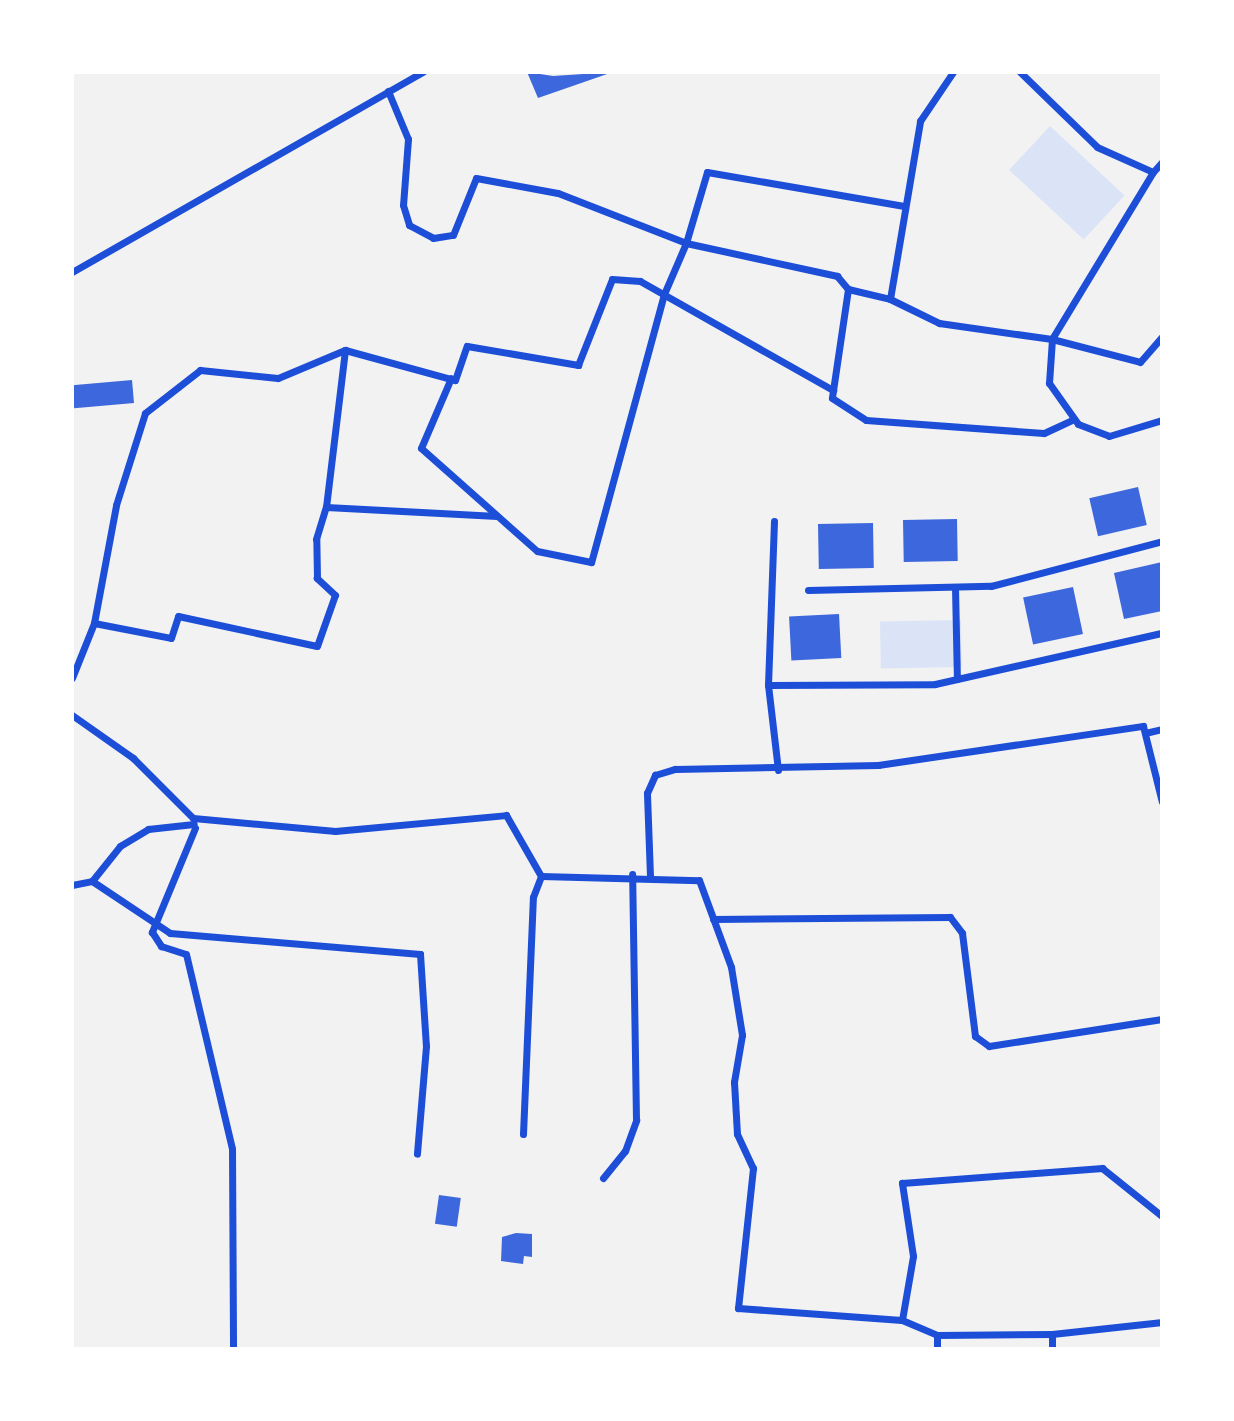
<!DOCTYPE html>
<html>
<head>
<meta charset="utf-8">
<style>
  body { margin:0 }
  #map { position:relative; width:1234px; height:1421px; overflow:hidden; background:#f2f2f2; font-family:Barlow,sans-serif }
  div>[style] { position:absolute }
  .green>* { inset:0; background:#dbe4f7; transform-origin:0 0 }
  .building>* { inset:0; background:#3d67dc; transform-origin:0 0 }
  .minor>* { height:7px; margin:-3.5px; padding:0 3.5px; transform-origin:3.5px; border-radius:3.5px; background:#1d4ed8 }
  span { translate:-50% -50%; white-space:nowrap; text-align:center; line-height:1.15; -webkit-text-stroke:5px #fff; paint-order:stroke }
  .frame { position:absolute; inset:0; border:74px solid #fff; pointer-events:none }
</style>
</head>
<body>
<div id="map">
  <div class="green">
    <i style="left:1050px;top:126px;width:102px;height:60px;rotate:43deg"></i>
    <i style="left:961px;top:620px;width:47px;height:81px;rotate:89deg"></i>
  </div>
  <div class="building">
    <i style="clip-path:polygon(527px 72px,553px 76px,613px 72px,538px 98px)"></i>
    <i style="left:132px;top:380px;width:23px;height:60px;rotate:85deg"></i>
    <i style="left:1138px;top:487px;width:39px;height:50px;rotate:77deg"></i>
    <i style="left:957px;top:519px;width:42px;height:54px;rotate:89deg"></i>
    <i style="left:873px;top:523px;width:45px;height:55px;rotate:89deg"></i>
    <i style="clip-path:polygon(1162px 562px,1162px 611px,1124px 619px,1114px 573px)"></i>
    <i style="left:1073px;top:587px;width:48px;height:51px;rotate:78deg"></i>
    <i style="left:839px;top:614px;width:44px;height:50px;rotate:87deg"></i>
    <i style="left:439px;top:1195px;width:22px;height:29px;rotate:8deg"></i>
    <i style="clip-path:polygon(516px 1233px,532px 1234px,532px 1257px,524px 1256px,523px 1264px,501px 1261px,502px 1237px)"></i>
  </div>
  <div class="minor">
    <i style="left:1020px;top:72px;width:107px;rotate:44.2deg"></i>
    <i style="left:1097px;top:147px;width:61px;rotate:24.1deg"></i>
    <i style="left:1153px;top:172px;width:13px;rotate:-48deg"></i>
    <i style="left:388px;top:91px;width:52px;rotate:67.4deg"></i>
    <i style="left:408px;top:139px;width:66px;rotate:94.3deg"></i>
    <i style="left:403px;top:205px;width:21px;rotate:73deg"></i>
    <i style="left:409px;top:225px;width:27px;rotate:28deg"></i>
    <i style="left:433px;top:238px;width:20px;rotate:-9deg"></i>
    <i style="left:453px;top:235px;width:61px;rotate:-68deg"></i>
    <i style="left:476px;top:178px;width:83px;rotate:10.4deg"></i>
    <i style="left:558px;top:193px;width:137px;rotate:21.3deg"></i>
    <i style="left:686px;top:243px;width:56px;rotate:113.3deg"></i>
    <i style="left:664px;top:294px;width:278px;rotate:105.2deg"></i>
    <i style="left:591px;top:562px;width:55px;rotate:-168.5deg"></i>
    <i style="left:537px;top:551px;width:155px;rotate:-138.4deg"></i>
    <i style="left:421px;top:448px;width:76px;rotate:-66.8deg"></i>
    <i style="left:1153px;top:172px;width:195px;rotate:121.2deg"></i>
    <i style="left:1052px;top:339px;width:91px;rotate:14.6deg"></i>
    <i style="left:1140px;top:362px;width:33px;rotate:-49deg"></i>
    <i style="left:904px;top:206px;width:200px;rotate:-170.2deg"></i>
    <i style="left:707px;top:172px;width:74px;rotate:106.5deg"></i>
    <i style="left:686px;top:243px;width:155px;rotate:12.3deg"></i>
    <i style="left:837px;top:276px;width:17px;rotate:50deg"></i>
    <i style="left:848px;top:289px;width:110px;rotate:98.4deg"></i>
    <i style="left:832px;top:398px;width:40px;rotate:32.9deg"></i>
    <i style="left:866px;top:420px;width:178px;rotate:4.2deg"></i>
    <i style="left:1044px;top:433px;width:33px;rotate:-25deg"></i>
    <i style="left:72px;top:272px;width:404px;rotate:-29.7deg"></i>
    <i style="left:848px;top:289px;width:43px;rotate:13.4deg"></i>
    <i style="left:890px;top:299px;width:55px;rotate:26.1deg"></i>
    <i style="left:939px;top:323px;width:114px;rotate:8.1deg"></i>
    <i style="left:1052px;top:339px;width:44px;rotate:93.9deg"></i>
    <i style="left:1049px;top:383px;width:50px;rotate:54.7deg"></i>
    <i style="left:1078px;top:424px;width:33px;rotate:21deg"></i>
    <i style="left:1109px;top:436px;width:55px;rotate:-16.8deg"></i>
    <i style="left:890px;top:299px;width:181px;rotate:-80.4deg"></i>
    <i style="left:920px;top:121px;width:59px;rotate:-56deg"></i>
    <i style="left:326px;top:507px;width:171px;rotate:3deg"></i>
    <i style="left:955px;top:587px;width:92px;rotate:88.8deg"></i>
    <i style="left:808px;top:590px;width:183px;rotate:-1.3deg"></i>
    <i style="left:991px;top:586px;width:177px;rotate:-14.7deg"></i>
    <i style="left:94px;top:623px;width:78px;rotate:11deg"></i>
    <i style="left:171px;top:638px;width:23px;rotate:-72deg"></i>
    <i style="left:178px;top:616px;width:142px;rotate:12.2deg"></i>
    <i style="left:317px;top:646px;width:54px;rotate:-70.6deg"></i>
    <i style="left:335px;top:595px;width:25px;rotate:-137deg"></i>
    <i style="left:317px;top:578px;width:39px;rotate:-91deg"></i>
    <i style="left:316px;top:539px;width:34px;rotate:-73deg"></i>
    <i style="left:326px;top:507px;width:158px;rotate:-83.1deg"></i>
    <i style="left:345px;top:350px;width:114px;rotate:15.3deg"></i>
    <i style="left:455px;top:380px;width:36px;rotate:-71deg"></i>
    <i style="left:467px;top:346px;width:113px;rotate:9.7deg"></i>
    <i style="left:578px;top:365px;width:92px;rotate:-68.4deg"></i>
    <i style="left:612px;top:279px;width:28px;rotate:4deg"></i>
    <i style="left:640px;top:281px;width:222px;rotate:29.5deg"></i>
    <i style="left:72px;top:678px;width:59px;rotate:-68.2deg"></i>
    <i style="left:94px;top:623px;width:120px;rotate:-79.4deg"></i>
    <i style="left:116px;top:505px;width:96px;rotate:-72.5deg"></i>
    <i style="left:145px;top:413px;width:70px;rotate:-38deg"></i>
    <i style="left:200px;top:370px;width:78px;rotate:5.9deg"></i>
    <i style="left:278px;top:378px;width:73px;rotate:-22.7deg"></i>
    <i style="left:768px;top:685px;width:164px;rotate:-87.9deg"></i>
    <i style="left:72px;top:715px;width:75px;rotate:35.2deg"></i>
    <i style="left:133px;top:758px;width:85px;rotate:45deg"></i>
    <i style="left:193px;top:818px;width:143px;rotate:5.2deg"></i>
    <i style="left:335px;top:831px;width:172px;rotate:-5.3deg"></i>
    <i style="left:506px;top:815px;width:70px;rotate:60.2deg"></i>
    <i style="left:541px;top:876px;width:158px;rotate:1.5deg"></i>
    <i style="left:699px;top:880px;width:93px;rotate:69.8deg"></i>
    <i style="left:731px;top:967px;width:69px;rotate:80.8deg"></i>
    <i style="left:742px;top:1035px;width:48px;rotate:99.7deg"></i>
    <i style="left:734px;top:1082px;width:52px;rotate:86.7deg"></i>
    <i style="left:737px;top:1134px;width:38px;rotate:65deg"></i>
    <i style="left:753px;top:1168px;width:141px;rotate:96.1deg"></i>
    <i style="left:738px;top:1308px;width:164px;rotate:4.2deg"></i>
    <i style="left:902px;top:1320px;width:65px;rotate:-80.2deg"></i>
    <i style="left:913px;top:1256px;width:74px;rotate:-98.6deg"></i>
    <i style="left:902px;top:1183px;width:201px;rotate:-4.3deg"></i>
    <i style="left:1102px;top:1168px;width:77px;rotate:38.7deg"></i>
    <i style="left:1145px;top:733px;width:17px;rotate:-13deg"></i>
    <i style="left:778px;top:770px;width:86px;rotate:-96.7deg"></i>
    <i style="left:768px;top:685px;width:167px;rotate:-0.3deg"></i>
    <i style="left:935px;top:684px;width:233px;rotate:-12.7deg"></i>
    <i style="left:195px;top:828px;width:113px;rotate:112.5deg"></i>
    <i style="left:152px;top:932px;width:17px;rotate:57deg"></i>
    <i style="left:161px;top:946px;width:26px;rotate:18deg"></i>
    <i style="left:186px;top:954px;width:200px;rotate:76.7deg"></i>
    <i style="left:232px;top:1149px;width:200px;rotate:89.7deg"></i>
    <i style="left:650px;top:876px;width:83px;rotate:-92.1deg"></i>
    <i style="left:647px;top:793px;width:20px;rotate:-66deg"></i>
    <i style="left:655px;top:775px;width:21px;rotate:-17deg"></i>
    <i style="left:675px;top:769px;width:203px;rotate:-1.1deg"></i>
    <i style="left:878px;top:765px;width:268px;rotate:-8.4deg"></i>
    <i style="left:1143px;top:726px;width:78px;rotate:76deg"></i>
    <i style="left:92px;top:881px;width:94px;rotate:33.7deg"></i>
    <i style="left:170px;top:933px;width:251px;rotate:4.8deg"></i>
    <i style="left:420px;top:954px;width:92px;rotate:86.3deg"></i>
    <i style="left:426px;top:1046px;width:108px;rotate:94.8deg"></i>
    <i style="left:72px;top:885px;width:20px;rotate:-11deg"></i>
    <i style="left:92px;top:881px;width:45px;rotate:-51.3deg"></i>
    <i style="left:120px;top:846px;width:33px;rotate:-31deg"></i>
    <i style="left:148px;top:829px;width:46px;rotate:-6.2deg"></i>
    <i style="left:713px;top:919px;width:237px;rotate:-0.5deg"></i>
    <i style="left:950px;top:917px;width:20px;rotate:53deg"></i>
    <i style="left:962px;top:933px;width:104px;rotate:82.8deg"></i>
    <i style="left:975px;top:1036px;width:17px;rotate:36deg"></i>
    <i style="left:989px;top:1046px;width:175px;rotate:-8.9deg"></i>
    <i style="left:523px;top:1134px;width:237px;rotate:-87.6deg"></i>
    <i style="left:533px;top:897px;width:22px;rotate:-69deg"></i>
    <i style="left:603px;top:1178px;width:35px;rotate:-51deg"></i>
    <i style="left:625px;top:1151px;width:33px;rotate:-70deg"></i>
    <i style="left:636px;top:1120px;width:246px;rotate:-90.9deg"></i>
    <i style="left:902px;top:1320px;width:38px;rotate:23deg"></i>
    <i style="left:1052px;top:1334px;width:15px;rotate:90deg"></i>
    <i style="left:937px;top:1349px;width:14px;rotate:-90deg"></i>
    <i style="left:937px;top:1335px;width:115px;rotate:-0.5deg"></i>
    <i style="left:1052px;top:1334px;width:111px;rotate:-6.2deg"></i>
  </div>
  <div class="frame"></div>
</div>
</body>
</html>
